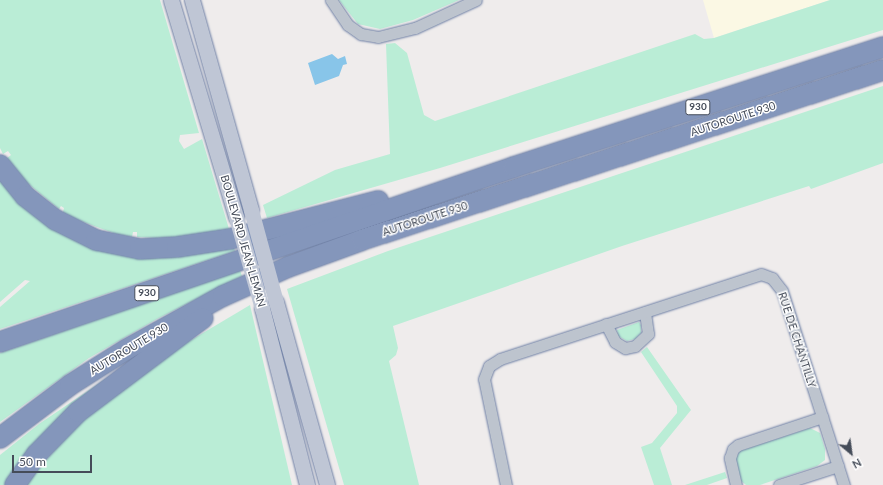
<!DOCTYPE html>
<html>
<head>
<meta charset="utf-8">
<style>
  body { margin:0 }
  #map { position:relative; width:883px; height:485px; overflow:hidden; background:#efecec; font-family:Lato,sans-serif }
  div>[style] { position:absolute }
  .commercial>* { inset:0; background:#fbf8e4 }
  .green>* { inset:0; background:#baedd6 }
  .water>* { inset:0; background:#88c5e9 }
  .roads { filter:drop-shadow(0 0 1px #7081a6) drop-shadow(0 0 1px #7081a6) }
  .street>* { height:11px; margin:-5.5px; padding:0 5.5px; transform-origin:5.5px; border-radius:5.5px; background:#bdc4ce }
  .secondary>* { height:15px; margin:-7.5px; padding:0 7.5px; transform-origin:7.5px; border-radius:7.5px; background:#bfc6d5 }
  .highway>* { height:20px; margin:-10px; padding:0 10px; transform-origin:10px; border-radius:10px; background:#8496bb }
  .secondary-bridge>* { height:15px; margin:-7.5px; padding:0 7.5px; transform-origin:7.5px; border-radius:7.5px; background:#bfc6d5 }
  span { translate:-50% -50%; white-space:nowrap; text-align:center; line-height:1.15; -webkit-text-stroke:3px #fff; paint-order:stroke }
  .shield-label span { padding:1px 3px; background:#fff; border:1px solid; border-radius:3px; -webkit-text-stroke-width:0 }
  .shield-label { font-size:10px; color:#454c59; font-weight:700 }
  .street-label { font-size:11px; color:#454c59 }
  .north { position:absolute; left:831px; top:433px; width:40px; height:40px; -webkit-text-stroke:3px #fff; paint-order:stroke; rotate:151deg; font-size:11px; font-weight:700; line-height:16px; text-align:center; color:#454c59 }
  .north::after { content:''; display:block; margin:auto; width:14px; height:18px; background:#454c59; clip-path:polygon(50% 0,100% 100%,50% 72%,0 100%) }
  .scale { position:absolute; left:12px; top:455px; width:80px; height:18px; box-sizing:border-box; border:2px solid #454c59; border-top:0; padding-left:5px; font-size:12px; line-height:14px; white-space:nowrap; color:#454c59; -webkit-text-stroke:3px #fff; paint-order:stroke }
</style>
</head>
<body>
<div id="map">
  <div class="commercial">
    <i style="clip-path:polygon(703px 0,830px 0,714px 38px)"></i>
  </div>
  <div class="green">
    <i style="clip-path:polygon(0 0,160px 0,199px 133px,180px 135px,179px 141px,184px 149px,202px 139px,229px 229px,196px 236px,156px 238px,137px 237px,137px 232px,133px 232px,132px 237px,116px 234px,70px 217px,63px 212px,64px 208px,61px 206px,59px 209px,26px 182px,7px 158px,11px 155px,8px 151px,3px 154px,0 148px)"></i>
    <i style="clip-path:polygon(339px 0,459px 0,413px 20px,380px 29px,358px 24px)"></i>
    <i style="clip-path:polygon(830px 0,883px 0,883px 30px,440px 168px,267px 218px,263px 205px,335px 170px,390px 154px,386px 44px,395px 43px,407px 53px,424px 115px,435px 121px,695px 34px,704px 39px,714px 38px)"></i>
    <i style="clip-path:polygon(883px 86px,883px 163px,811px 189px,809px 186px,622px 246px,393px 326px,398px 348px,396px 355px,389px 361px,419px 485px,344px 485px,287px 289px,388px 251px)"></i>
    <i style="clip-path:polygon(0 180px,80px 242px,233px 244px,235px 251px,0 329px,0 307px,30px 281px,25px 280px,0 302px)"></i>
    <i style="clip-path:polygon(240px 270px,242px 276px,157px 319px,89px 358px,0 422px,0 353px)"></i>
    <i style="clip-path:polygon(250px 305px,292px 485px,23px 485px,87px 415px,171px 352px)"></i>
    <i style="clip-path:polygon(639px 322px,641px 325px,641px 333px,635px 339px,627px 341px,618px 336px,617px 330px)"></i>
    <i style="clip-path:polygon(647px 347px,691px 410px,660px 448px,672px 485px,654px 485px,641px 447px,652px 443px,677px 413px,677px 406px,641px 352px)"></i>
    <i style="clip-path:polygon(117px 371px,7px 485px,0 485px,0 455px,39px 424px)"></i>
    <i style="clip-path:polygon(810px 428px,820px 433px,825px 449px,825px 460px,817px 466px,760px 485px,746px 485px,740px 480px,735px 460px,740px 451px)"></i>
    <i style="clip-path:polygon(725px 472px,727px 478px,707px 485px,685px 485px)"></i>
  </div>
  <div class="water">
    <i style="clip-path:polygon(332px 54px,338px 59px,345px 56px,347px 64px,343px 65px,339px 76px,315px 85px,308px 63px)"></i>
  </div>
  <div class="roads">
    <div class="street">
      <i style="left:331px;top:0;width:30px;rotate:56deg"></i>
      <i style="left:348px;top:25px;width:16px;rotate:35deg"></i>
      <i style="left:361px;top:34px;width:17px;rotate:10deg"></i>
      <i style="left:378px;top:37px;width:38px;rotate:-14deg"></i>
      <i style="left:415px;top:28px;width:67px;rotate:-24.7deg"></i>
      <i style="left:606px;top:324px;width:20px;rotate:63deg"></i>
      <i style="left:615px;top:342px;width:12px;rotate:31deg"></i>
      <i style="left:625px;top:348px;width:10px;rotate:-11deg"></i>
      <i style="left:635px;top:346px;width:18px;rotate:-43deg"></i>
      <i style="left:648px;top:334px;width:22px;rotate:-98deg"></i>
      <i style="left:506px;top:485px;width:108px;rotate:-101.7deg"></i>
      <i style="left:484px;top:379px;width:14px;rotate:-69deg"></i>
      <i style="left:489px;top:366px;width:13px;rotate:-32deg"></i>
      <i style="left:500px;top:359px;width:274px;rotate:-18deg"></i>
      <i style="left:761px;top:274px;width:12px;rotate:20deg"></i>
      <i style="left:772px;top:278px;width:16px;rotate:52deg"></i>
      <i style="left:782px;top:291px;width:204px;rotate:72.3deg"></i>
      <i style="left:736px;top:485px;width:28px;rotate:-103deg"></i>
      <i style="left:730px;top:458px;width:9px;rotate:-72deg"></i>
      <i style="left:733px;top:449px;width:6px;rotate:-39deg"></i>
      <i style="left:738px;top:445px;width:89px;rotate:-18.4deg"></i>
      <i style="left:779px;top:485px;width:62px;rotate:-17.9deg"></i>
    </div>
    <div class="secondary">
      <i style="left:171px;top:0;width:227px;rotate:73.3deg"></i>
      <i style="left:192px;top:0;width:218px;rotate:74.3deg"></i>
      <i style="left:276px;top:302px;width:190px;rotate:74.4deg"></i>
      <i style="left:262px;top:308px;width:183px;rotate:75.7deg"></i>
    </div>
    <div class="highway">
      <i style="left:0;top:165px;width:40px;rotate:51deg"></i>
      <i style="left:25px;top:196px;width:39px;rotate:38deg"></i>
      <i style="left:56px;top:220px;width:45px;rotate:26.6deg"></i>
      <i style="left:96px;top:240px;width:45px;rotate:11.6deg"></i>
      <i style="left:140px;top:249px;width:37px;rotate:-3deg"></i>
      <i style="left:177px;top:247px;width:54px;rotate:-8.6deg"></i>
      <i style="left:230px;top:239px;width:153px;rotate:-14.4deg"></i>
      <i style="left:0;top:342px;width:543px;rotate:-18.8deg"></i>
      <i style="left:514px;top:167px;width:388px;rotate:-18deg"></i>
      <i style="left:0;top:438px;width:88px;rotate:-37.1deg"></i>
      <i style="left:70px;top:385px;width:67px;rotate:-32.3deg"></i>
      <i style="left:127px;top:349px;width:110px;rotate:-28.9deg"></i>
      <i style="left:223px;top:296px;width:71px;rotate:-24deg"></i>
      <i style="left:288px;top:267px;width:79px;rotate:-20deg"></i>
      <i style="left:362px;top:240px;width:548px;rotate:-18.07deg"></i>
      <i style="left:15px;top:485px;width:38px;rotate:-55deg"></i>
      <i style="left:37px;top:454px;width:59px;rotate:-45.7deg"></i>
      <i style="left:78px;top:412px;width:156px;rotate:-36.9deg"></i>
    </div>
  </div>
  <div class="secondary-bridge">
    <i style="left:251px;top:210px;width:95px;rotate:74.8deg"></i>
    <i style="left:236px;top:217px;width:95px;rotate:74.1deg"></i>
  </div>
  <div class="shield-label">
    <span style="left:698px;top:107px">930</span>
    <span style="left:147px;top:293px">930</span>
  </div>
  <div class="street-label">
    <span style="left:733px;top:119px;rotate:-18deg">AUTOROUTE 930</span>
    <span style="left:425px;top:219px;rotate:-18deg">AUTOROUTE 930</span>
    <span style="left:243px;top:241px;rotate:74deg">BOULEVARD JEAN-LEMAN</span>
    <span style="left:797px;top:340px;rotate:72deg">RUE DE CHANTILLY</span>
    <span style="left:129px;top:349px;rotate:-31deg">AUTOROUTE 930</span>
  </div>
  <div class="north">N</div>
  <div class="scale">50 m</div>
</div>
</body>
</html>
